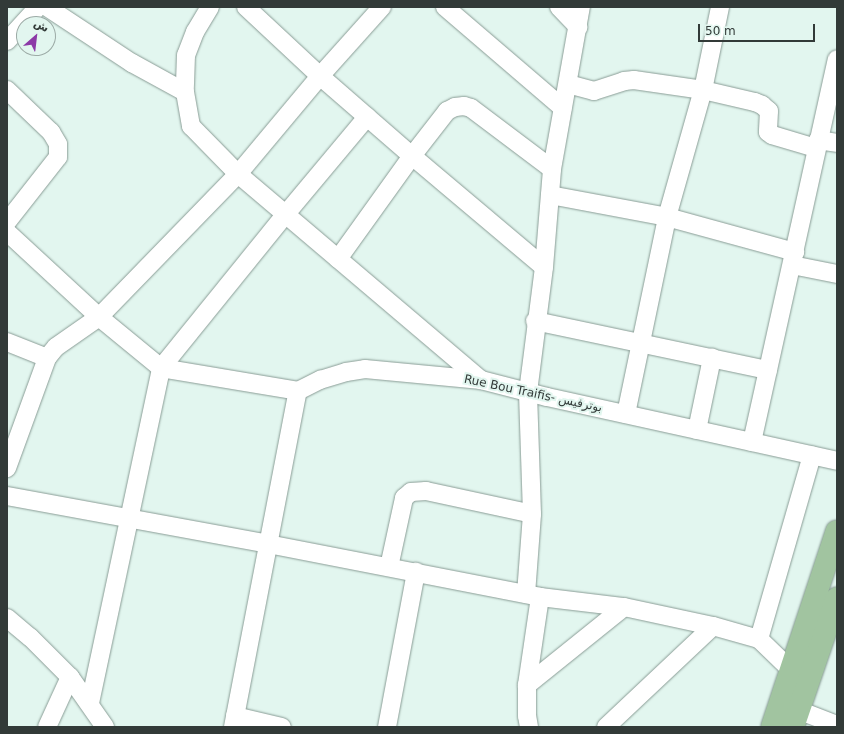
<!DOCTYPE html>
<html>
<head>
<meta charset="utf-8">
<style>
  body { margin:0 }
  #map { position:relative; width:844px; height:734px; overflow:hidden; background:#e2f6ef; font-family:"DejaVu Sans",Cairo,sans-serif }
  div>[style] { position:absolute }
  .roads { filter:drop-shadow(0 0 1px #899c95) drop-shadow(0 0 1px #899c95) }
  .minor>* { height:18px; margin:-9px; padding:0 9px; transform-origin:9px; border-radius:9px; background:#fff }
  .major>* { height:22px; margin:-11px; padding:0 11px; transform-origin:11px; border-radius:11px; background:#a1c4a0 }
  span { translate:-50% -50%; white-space:nowrap; text-align:center; line-height:1.15; -webkit-text-stroke:4px #e2f6ef; paint-order:stroke }
  .street-label { font-size:12px; color:#323a38 }
  .frame { position:absolute; inset:0; border:8px solid #323a38; pointer-events:none }
  .north { position:absolute; left:16px; top:16px; width:40px; height:40px; box-sizing:border-box; background:#e2f6ef; border:1px solid #9caba6; border-radius:50%; rotate:28deg; font-size:11px; font-weight:700; line-height:16px; text-align:center; color:#323a38 }
  .north::after { content:''; display:block; margin:auto; width:14px; height:18px; background:#8c39a7; clip-path:polygon(50% 0,100% 100%,50% 72%,0 100%) }
  .scale { position:absolute; left:698px; top:24px; width:117px; height:18px; box-sizing:border-box; border:2px solid #323a38; border-top:0; padding-left:5px; font-size:12px; line-height:14px; white-space:nowrap; color:#323a38; -webkit-text-stroke:3px #e2f6ef; paint-order:stroke }
</style>
</head>
<body>
<div id="map">
  <div class="roads">
    <div class="minor">
      <i style="left:47px;top:7px;width:102px;rotate:33.4deg"></i>
      <i style="left:132px;top:63px;width:60px;rotate:28.7deg"></i>
      <i style="left:210px;top:7px;width:29px;rotate:121deg"></i>
      <i style="left:195px;top:32px;width:25px;rotate:111deg"></i>
      <i style="left:186px;top:55px;width:37px;rotate:92deg"></i>
      <i style="left:185px;top:92px;width:35px;rotate:80deg"></i>
      <i style="left:191px;top:126px;width:67px;rotate:45.6deg"></i>
      <i style="left:238px;top:174px;width:319px;rotate:40.3deg"></i>
      <i style="left:246px;top:7px;width:101px;rotate:43deg"></i>
      <i style="left:320px;top:76px;width:122px;rotate:41deg"></i>
      <i style="left:412px;top:156px;width:172px;rotate:40.1deg"></i>
      <i style="left:445px;top:7px;width:155px;rotate:40.6deg"></i>
      <i style="left:559px;top:7px;width:28px;rotate:46deg"></i>
      <i style="left:7px;top:41px;width:46px;rotate:-47.6deg"></i>
      <i style="left:568px;top:84px;width:27px;rotate:15deg"></i>
      <i style="left:594px;top:91px;width:32px;rotate:-18deg"></i>
      <i style="left:624px;top:81px;width:10px;rotate:-6deg"></i>
      <i style="left:634px;top:80px;width:70px;rotate:8.2deg"></i>
      <i style="left:703px;top:90px;width:53px;rotate:13deg"></i>
      <i style="left:755px;top:102px;width:8px;rotate:23deg"></i>
      <i style="left:762px;top:105px;width:9px;rotate:41deg"></i>
      <i style="left:769px;top:111px;width:21px;rotate:93deg"></i>
      <i style="left:768px;top:132px;width:5px;rotate:37deg"></i>
      <i style="left:772px;top:135px;width:46px;rotate:16.5deg"></i>
      <i style="left:7px;top:90px;width:61px;rotate:43.7deg"></i>
      <i style="left:51px;top:132px;width:14px;rotate:60deg"></i>
      <i style="left:58px;top:144px;width:13px;rotate:90deg"></i>
      <i style="left:58px;top:157px;width:83px;rotate:128.1deg"></i>
      <i style="left:818px;top:140px;width:19px;rotate:9deg"></i>
      <i style="left:550px;top:195px;width:119px;rotate:10.6deg"></i>
      <i style="left:667px;top:217px;width:133px;rotate:15.3deg"></i>
      <i style="left:7px;top:232px;width:125px;rotate:42.7deg"></i>
      <i style="left:99px;top:317px;width:199px;rotate:-45.8deg"></i>
      <i style="left:238px;top:174px;width:128px;rotate:-50.1deg"></i>
      <i style="left:320px;top:76px;width:93px;rotate:-48.1deg"></i>
      <i style="left:338px;top:259px;width:127px;rotate:-54.3deg"></i>
      <i style="left:412px;top:156px;width:57px;rotate:-52.1deg"></i>
      <i style="left:447px;top:111px;width:9px;rotate:-27deg"></i>
      <i style="left:455px;top:107px;width:9px;rotate:-6deg"></i>
      <i style="left:464px;top:106px;width:7px;rotate:16deg"></i>
      <i style="left:471px;top:108px;width:101px;rotate:37deg"></i>
      <i style="left:792px;top:265px;width:46px;rotate:11.3deg"></i>
      <i style="left:535px;top:321px;width:238px;rotate:11.9deg"></i>
      <i style="left:7px;top:342px;width:43px;rotate:21.8deg"></i>
      <i style="left:626px;top:414px;width:201px;rotate:-78.2deg"></i>
      <i style="left:667px;top:217px;width:132px;rotate:-74.2deg"></i>
      <i style="left:703px;top:90px;width:85px;rotate:-78.4deg"></i>
      <i style="left:697px;top:430px;width:74px;rotate:-78.2deg"></i>
      <i style="left:752px;top:442px;width:392px;rotate:-77.5deg"></i>
      <i style="left:7px;top:468px;width:117px;rotate:-70deg"></i>
      <i style="left:47px;top:358px;width:14px;rotate:-51deg"></i>
      <i style="left:56px;top:347px;width:52px;rotate:-34.9deg"></i>
      <i style="left:99px;top:317px;width:80px;rotate:39.4deg"></i>
      <i style="left:161px;top:368px;width:139px;rotate:9.5deg"></i>
      <i style="left:298px;top:391px;width:25px;rotate:-27deg"></i>
      <i style="left:320px;top:380px;width:27px;rotate:-17deg"></i>
      <i style="left:346px;top:372px;width:19px;rotate:-9deg"></i>
      <i style="left:365px;top:369px;width:117px;rotate:5.4deg"></i>
      <i style="left:481px;top:380px;width:68px;rotate:14.4deg"></i>
      <i style="left:547px;top:397px;width:297px;rotate:12.4deg"></i>
      <i style="left:7px;top:496px;width:265px;rotate:10.4deg"></i>
      <i style="left:268px;top:544px;width:277px;rotate:11deg"></i>
      <i style="left:540px;top:597px;width:85px;rotate:6.8deg"></i>
      <i style="left:624px;top:607px;width:91px;rotate:12.1deg"></i>
      <i style="left:713px;top:626px;width:48px;rotate:15.8deg"></i>
      <i style="left:759px;top:639px;width:45px;rotate:44.1deg"></i>
      <i style="left:389px;top:567px;width:71px;rotate:-77.7deg"></i>
      <i style="left:404px;top:498px;width:9px;rotate:-41deg"></i>
      <i style="left:411px;top:492px;width:15px;rotate:-4deg"></i>
      <i style="left:426px;top:491px;width:108px;rotate:12.2deg"></i>
      <i style="left:526px;top:594px;width:80px;rotate:-85.7deg"></i>
      <i style="left:532px;top:514px;width:122px;rotate:-91.9deg"></i>
      <i style="left:528px;top:392px;width:126px;rotate:-82.7deg"></i>
      <i style="left:544px;top:267px;width:98px;rotate:-85.3deg"></i>
      <i style="left:552px;top:169px;width:165px;rotate:-79.9deg"></i>
      <i style="left:7px;top:618px;width:30px;rotate:40deg"></i>
      <i style="left:30px;top:637px;width:57px;rotate:45deg"></i>
      <i style="left:70px;top:677px;width:61px;rotate:55deg"></i>
      <i style="left:759px;top:639px;width:191px;rotate:-73.9deg"></i>
      <i style="left:527px;top:685px;width:124px;rotate:-38.8deg"></i>
      <i style="left:90px;top:703px;width:342px;rotate:-78deg"></i>
      <i style="left:161px;top:368px;width:197px;rotate:-51deg"></i>
      <i style="left:285px;top:215px;width:128px;rotate:-50.1deg"></i>
      <i style="left:798px;top:710px;width:42px;rotate:21deg"></i>
      <i style="left:235px;top:716px;width:48px;rotate:13.2deg"></i>
      <i style="left:47px;top:727px;width:55px;rotate:-65.3deg"></i>
      <i style="left:233px;top:727px;width:342px;rotate:-79.1deg"></i>
      <i style="left:387px;top:727px;width:158px;rotate:-79.4deg"></i>
      <i style="left:529px;top:727px;width:11px;rotate:-100deg"></i>
      <i style="left:527px;top:716px;width:31px;rotate:-90deg"></i>
      <i style="left:527px;top:685px;width:89px;rotate:-81.6deg"></i>
      <i style="left:606px;top:727px;width:147px;rotate:-43.3deg"></i>
    </div>
    <div class="major">
      <i style="left:772px;top:727px;width:206px;rotate:-71.7deg"></i>
      <i style="left:793px;top:727px;width:136px;rotate:-71.2deg"></i>
    </div>
  </div>
  <div class="street-label">
    <span style="left:533px;top:394px;rotate:12deg">Rue Bou Traifis- بوترفيس</span>
  </div>
  <div class="frame"></div>
  <div class="north">ش</div>
  <div class="scale">50 m</div>
</div>
</body>
</html>
